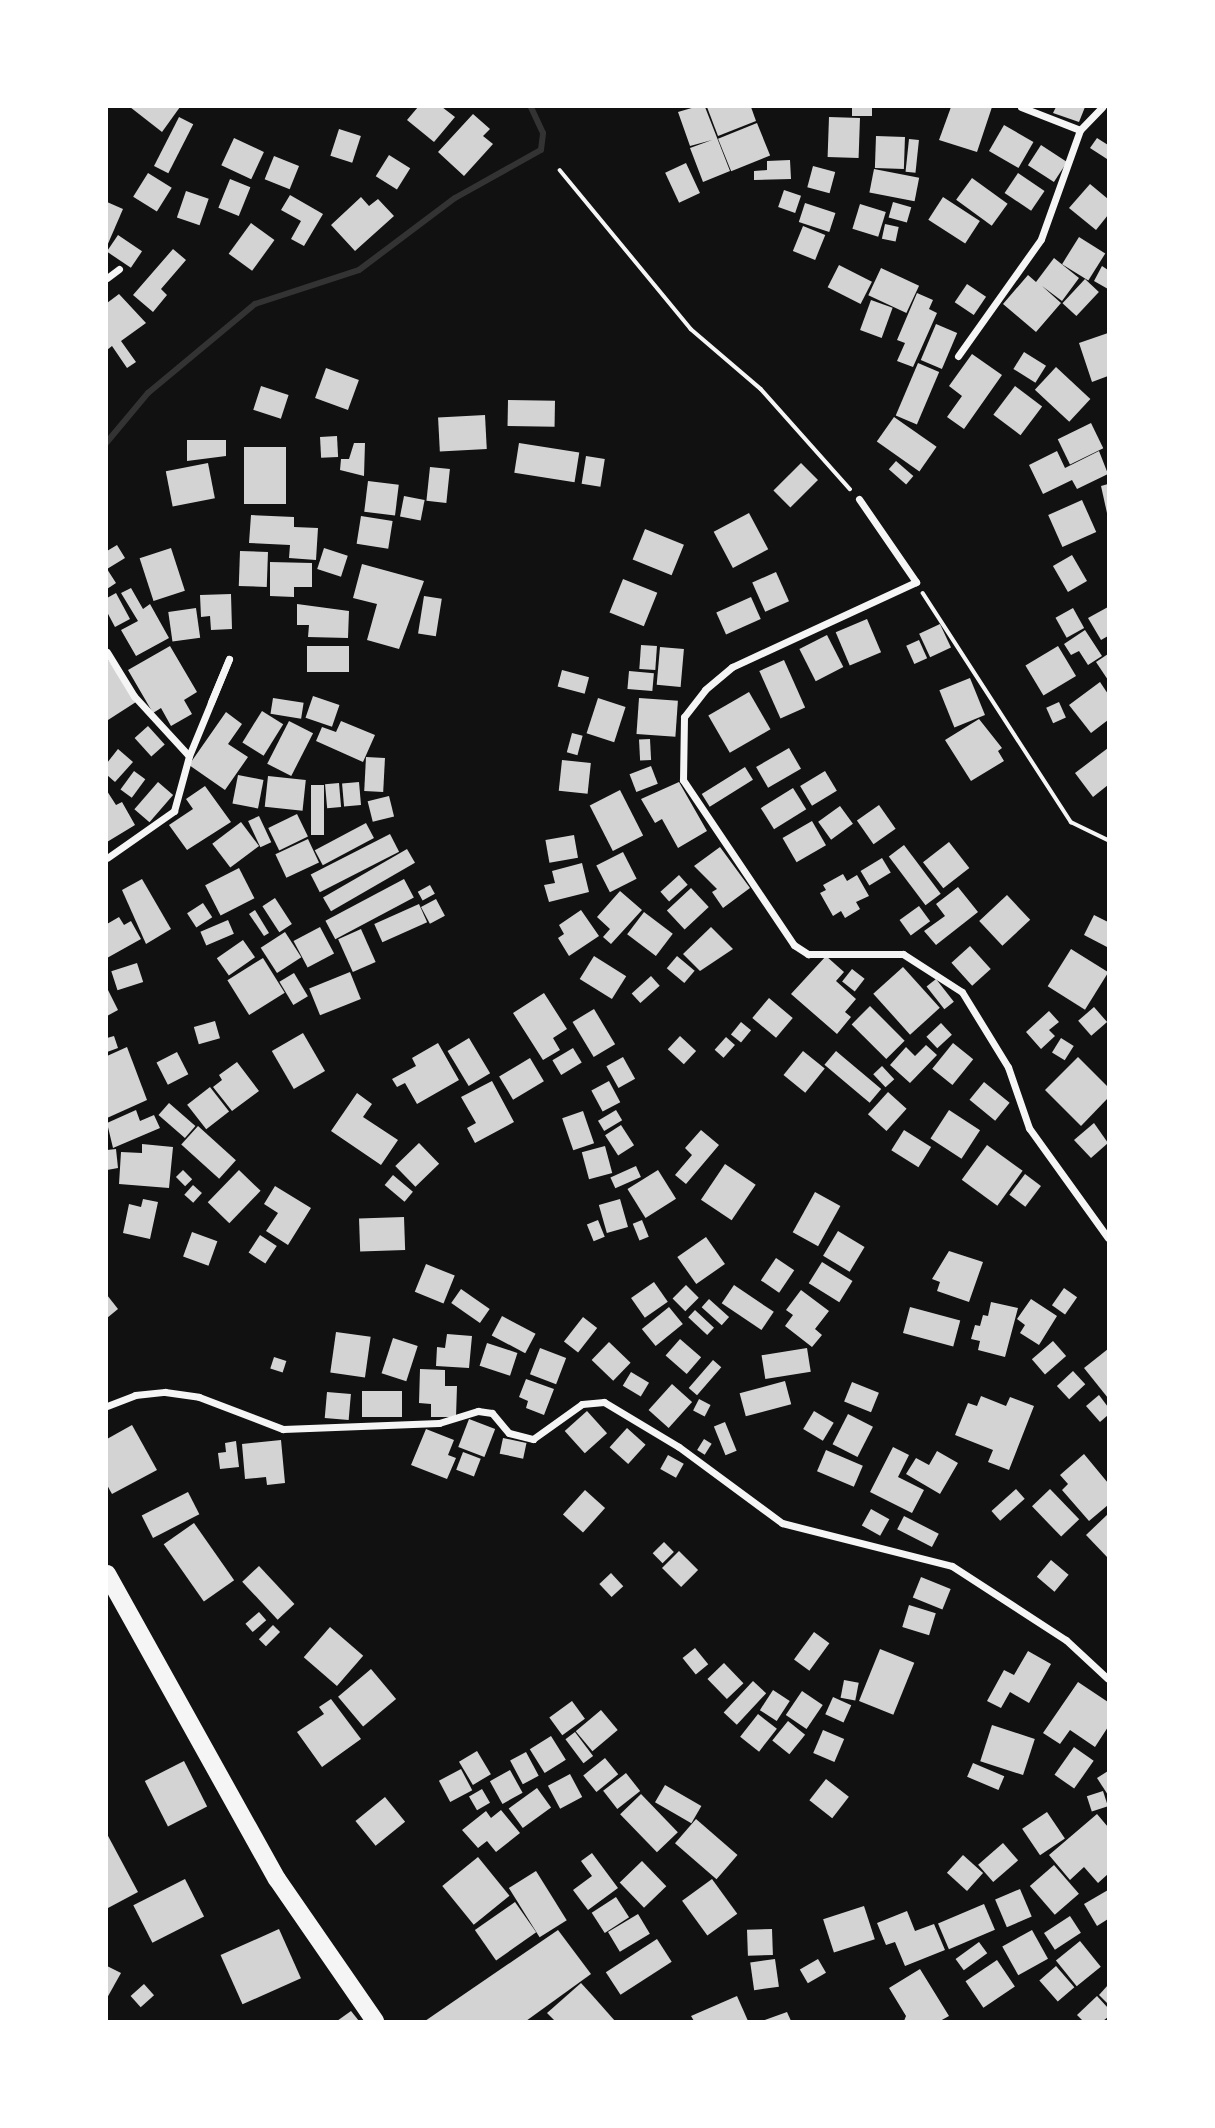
<!DOCTYPE html>
<html>
<head>
<meta charset="utf-8">
<style>
  body { margin:0 }
  #map { position:relative; width:1215px; height:2128px; overflow:hidden; background:#111; font-family:"Archivo Narrow",sans-serif }
  div>[style] { position:absolute }
  .stream>* { height:6px; margin:-3px; padding:0 3px; transform-origin:3px; border-radius:3px; background:#333 }
  .building>* { inset:0; background:#d3d3d3; transform-origin:0 0 }
  .path>* { height:3.5px; margin:-1.75px; padding:0 1.75px; transform-origin:1.75px; border-radius:1.75px; background:#f5f5f5 }
  .minor>* { height:7px; margin:-3.5px; padding:0 3.5px; transform-origin:3.5px; border-radius:3.5px; background:#f5f5f5 }
  .primary>* { height:18px; margin:-9px; padding:0 9px; transform-origin:9px; border-radius:9px; background:#f5f5f5 }
  span { translate:-50% -50%; white-space:nowrap; text-align:center; line-height:1.15; -webkit-text-stroke:6px #fff; paint-order:stroke }
  .frame { position:absolute; inset:0; border:108px solid #fff; pointer-events:none }
</style>
</head>
<body>
<div id="map">
  <div class="stream">
    <i style="left:107px;top:442px;width:64px;rotate:-50.1deg"></i>
    <i style="left:148px;top:393px;width:139px;rotate:-39.8deg"></i>
    <i style="left:255px;top:304px;width:109px;rotate:-18.1deg"></i>
    <i style="left:359px;top:270px;width:120px;rotate:-36.9deg"></i>
    <i style="left:455px;top:198px;width:98px;rotate:-29.2deg"></i>
    <i style="left:541px;top:150px;width:17px;rotate:-83deg"></i>
    <i style="left:543px;top:133px;width:29px;rotate:-115deg"></i>
  </div>
  <div class="building">
    <i style="clip-path:polygon(130px 107px,180px 107px,162px 132px)"></i>
    <i style="clip-path:polygon(418px 107px,442px 107px,455px 117px,434px 142px,407px 120px)"></i>
    <i style="clip-path:polygon(695px 107px,705px 107px,730px 171px,703px 182px,690px 148px,712px 140px,690px 146px,678px 112px)"></i>
    <i style="clip-path:polygon(707px 107px,751px 107px,756px 121px,718px 136px)"></i>
    <i style="left:852px;top:107px;width:20px;height:9px"></i>
    <i style="clip-path:polygon(951px 107px,992px 107px,977px 152px,939px 140px)"></i>
    <i style="clip-path:polygon(1056px 107px,1085px 107px,1079px 122px,1053px 113px)"></i>
    <i style="clip-path:polygon(473px 114px,490px 129px,483px 136px,493px 144px,464px 176px,438px 152px)"></i>
    <i style="left:179px;top:117px;width:16px;height:55px;rotate:27deg"></i>
    <i style="left:829px;top:117px;width:31px;height:40px;rotate:2deg"></i>
    <i style="left:757px;top:123px;width:35px;height:42px;rotate:68deg"></i>
    <i style="left:1004px;top:125px;width:34px;height:30px;rotate:30deg"></i>
    <i style="left:339px;top:129px;width:23px;height:28px;rotate:18deg"></i>
    <i style="left:876px;top:136px;width:29px;height:32px;rotate:2deg"></i>
    <i style="left:234px;top:138px;width:33px;height:30px;rotate:25deg"></i>
    <i style="clip-path:polygon(1097px 138px,1108px 145px,1107px 159px,1090px 148px)"></i>
    <i style="left:909px;top:139px;width:10px;height:33px;rotate:6deg"></i>
    <i style="left:1041px;top:145px;width:31px;height:24px;rotate:33deg"></i>
    <i style="left:389px;top:155px;width:25px;height:25px;rotate:32deg"></i>
    <i style="left:274px;top:156px;width:27px;height:25px;rotate:22deg"></i>
    <i style="clip-path:polygon(790px 160px,791px 179px,754px 180px,754px 171px,767px 170px,767px 161px)"></i>
    <i style="left:686px;top:163px;width:33px;height:23px;rotate:65deg"></i>
    <i style="left:813px;top:166px;width:23px;height:22px;rotate:15deg"></i>
    <i style="left:874px;top:169px;width:46px;height:24px;rotate:11deg"></i>
    <i style="left:148px;top:173px;width:28px;height:28px;rotate:32deg"></i>
    <i style="left:1018px;top:173px;width:32px;height:24px;rotate:34deg"></i>
    <i style="left:972px;top:178px;width:44px;height:27px;rotate:36deg"></i>
    <i style="left:230px;top:179px;width:22px;height:31px;rotate:22deg"></i>
    <i style="clip-path:polygon(1090px 184px,1108px 199px,1108px 215px,1096px 230px,1069px 208px)"></i>
    <i style="left:784px;top:190px;width:18px;height:18px;rotate:19deg"></i>
    <i style="left:186px;top:191px;width:24px;height:28px;rotate:19deg"></i>
    <i style="clip-path:polygon(290px 195px,323px 214px,304px 246px,291px 239px,301px 221px,281px 210px)"></i>
    <i style="clip-path:polygon(361px 197px,369px 206px,378px 199px,394px 216px,355px 251px,331px 225px)"></i>
    <i style="left:943px;top:197px;width:44px;height:27px;rotate:33deg"></i>
    <i style="clip-path:polygon(107px 202px,123px 209px,107px 246px)"></i>
    <i style="left:893px;top:202px;width:19px;height:16px;rotate:16deg"></i>
    <i style="left:805px;top:203px;width:32px;height:20px;rotate:18deg"></i>
    <i style="left:860px;top:204px;width:27px;height:26px;rotate:17deg"></i>
    <i style="left:251px;top:223px;width:29px;height:38px;rotate:36deg"></i>
    <i style="left:885px;top:224px;width:14px;height:15px;rotate:12deg"></i>
    <i style="left:803px;top:226px;width:24px;height:27px;rotate:22deg"></i>
    <i style="left:118px;top:235px;width:29px;height:20px;rotate:34deg"></i>
    <i style="left:1079px;top:237px;width:31px;height:32px;rotate:32deg"></i>
    <i style="clip-path:polygon(173px 249px,186px 260px,161px 289px,167px 295px,153px 312px,133px 295px)"></i>
    <i style="clip-path:polygon(1054px 258px,1079px 278px,1062px 301px,1042px 286px,1061px 303px,1036px 332px,1003px 304px,1028px 275px,1036px 282px)"></i>
    <i style="left:839px;top:265px;width:37px;height:25px;rotate:27deg"></i>
    <i style="clip-path:polygon(1102px 266px,1108px 270px,1108px 289px,1094px 281px)"></i>
    <i style="left:881px;top:268px;width:42px;height:30px;rotate:25deg"></i>
    <i style="left:1085px;top:279px;width:19px;height:33px;rotate:43deg"></i>
    <i style="left:967px;top:284px;width:23px;height:22px;rotate:34deg"></i>
    <i style="clip-path:polygon(917px 293px,933px 300px,929px 309px,937px 313px,913px 367px,897px 361px,905px 343px,897px 340px)"></i>
    <i style="clip-path:polygon(119px 294px,146px 323px,121px 341px,136px 362px,127px 368px,112px 346px,107px 350px,107px 303px)"></i>
    <i style="left:871px;top:300px;width:23px;height:32px;rotate:20deg"></i>
    <i style="left:936px;top:324px;width:23px;height:39px;rotate:23deg"></i>
    <i style="clip-path:polygon(1108px 333px,1108px 376px,1092px 382px,1079px 343px)"></i>
    <i style="left:1024px;top:352px;width:26px;height:20px;rotate:32deg"></i>
    <i style="clip-path:polygon(972px 354px,1002px 375px,964px 429px,947px 417px,962px 396px,949px 386px)"></i>
    <i style="left:918px;top:363px;width:23px;height:57px;rotate:23deg"></i>
    <i style="left:1056px;top:367px;width:47px;height:31px;rotate:43deg"></i>
    <i style="left:326px;top:368px;width:35px;height:32px;rotate:20deg"></i>
    <i style="left:261px;top:386px;width:29px;height:25px;rotate:18deg"></i>
    <i style="left:1015px;top:386px;width:34px;height:36px;rotate:37deg"></i>
    <i style="left:508px;top:400px;width:47px;height:26px;rotate:1deg"></i>
    <i style="left:485px;top:415px;width:34px;height:47px;rotate:87deg"></i>
    <i style="left:894px;top:417px;width:52px;height:30px;rotate:35deg"></i>
    <i style="left:1091px;top:423px;width:28px;height:37px;rotate:64deg"></i>
    <i style="left:337px;top:436px;width:21px;height:17px;rotate:87deg"></i>
    <i style="clip-path:polygon(187px 440px,226px 440px,226px 456px,187px 461px)"></i>
    <i style="clip-path:polygon(354px 443px,365px 443px,364px 476px,340px 470px,341px 459px,349px 459px)"></i>
    <i style="left:519px;top:443px;width:61px;height:30px;rotate:9deg"></i>
    <i style="left:244px;top:447px;width:42px;height:57px"></i>
    <i style="clip-path:polygon(1057px 451px,1065px 468px,1099px 451px,1108px 474px,1077px 489px,1072px 480px,1043px 494px,1029px 465px)"></i>
    <i style="left:586px;top:456px;width:19px;height:28px;rotate:9deg"></i>
    <i style="left:896px;top:461px;width:23px;height:11px;rotate:41deg"></i>
    <i style="left:208px;top:463px;width:36px;height:43px;rotate:79deg"></i>
    <i style="left:801px;top:463px;width:24px;height:39px;rotate:45deg"></i>
    <i style="left:430px;top:467px;width:20px;height:34px;rotate:6deg"></i>
    <i style="left:368px;top:481px;width:31px;height:31px;rotate:7deg"></i>
    <i style="clip-path:polygon(1108px 484px,1108px 513px,1107px 513px,1101px 486px)"></i>
    <i style="left:404px;top:496px;width:21px;height:21px;rotate:11deg"></i>
    <i style="left:1082px;top:500px;width:35px;height:37px;rotate:66deg"></i>
    <i style="left:749px;top:513px;width:41px;height:40px;rotate:62deg"></i>
    <i style="clip-path:polygon(251px 515px,294px 517px,294px 527px,318px 528px,316px 560px,289px 558px,290px 545px,249px 543px)"></i>
    <i style="left:361px;top:516px;width:32px;height:28px;rotate:9deg"></i>
    <i style="left:645px;top:529px;width:42px;height:33px;rotate:22deg"></i>
    <i style="clip-path:polygon(117px 545px,125px 558px,107px 569px,116px 583px,107px 589px,107px 551px)"></i>
    <i style="left:171px;top:548px;width:45px;height:33px;rotate:72deg"></i>
    <i style="left:324px;top:548px;width:25px;height:22px;rotate:18deg"></i>
    <i style="left:240px;top:551px;width:28px;height:35px;rotate:2deg"></i>
    <i style="left:1072px;top:555px;width:30px;height:22px;rotate:60deg"></i>
    <i style="clip-path:polygon(270px 562px,312px 563px,312px 587px,294px 587px,294px 597px,270px 596px)"></i>
    <i style="clip-path:polygon(362px 564px,424px 581px,399px 649px,367px 640px,377px 604px,353px 598px)"></i>
    <i style="left:776px;top:572px;width:32px;height:26px;rotate:66deg"></i>
    <i style="left:623px;top:579px;width:37px;height:36px;rotate:22deg"></i>
    <i style="clip-path:polygon(131px 588px,143px 609px,150px 604px,169px 638px,136px 656px,121px 630px,138px 621px,121px 593px)"></i>
    <i style="clip-path:polygon(116px 593px,130px 619px,115px 627px,107px 612px,107px 598px)"></i>
    <i style="clip-path:polygon(231px 594px,232px 629px,211px 630px,210px 616px,201px 617px,200px 595px)"></i>
    <i style="left:424px;top:596px;width:18px;height:38px;rotate:9deg"></i>
    <i style="left:751px;top:597px;width:24px;height:38px;rotate:66deg"></i>
    <i style="clip-path:polygon(297px 604px,349px 611px,348px 638px,308px 637px,309px 625px,297px 625px)"></i>
    <i style="clip-path:polygon(1108px 607px,1108px 636px,1101px 640px,1088px 618px)"></i>
    <i style="left:196px;top:608px;width:30px;height:28px;rotate:82deg"></i>
    <i style="left:1073px;top:608px;width:23px;height:20px;rotate:61deg"></i>
    <i style="left:867px;top:619px;width:36px;height:34px;rotate:67deg"></i>
    <i style="left:940px;top:624px;width:26px;height:23px;rotate:65deg"></i>
    <i style="clip-path:polygon(1085px 630px,1102px 656px,1088px 665px,1079px 651px,1071px 655px,1064px 644px)"></i>
    <i style="left:827px;top:635px;width:36px;height:31px;rotate:63deg"></i>
    <i style="left:919px;top:640px;width:20px;height:14px;rotate:66deg"></i>
    <i style="left:641px;top:645px;width:16px;height:24px;rotate:4deg"></i>
    <i style="clip-path:polygon(170px 646px,197px 692px,184px 700px,192px 714px,171px 726px,161px 708px,153px 713px,128px 670px)"></i>
    <i style="left:307px;top:646px;width:42px;height:26px"></i>
    <i style="left:1058px;top:646px;width:35px;height:38px;rotate:59deg"></i>
    <i style="left:660px;top:647px;width:24px;height:38px;rotate:5deg"></i>
    <i style="clip-path:polygon(1108px 654px,1108px 680px,1096px 662px)"></i>
    <i style="clip-path:polygon(107px 658px,136px 702px,108px 720px,107px 719px)"></i>
    <i style="left:784px;top:660px;width:52px;height:27px;rotate:66deg"></i>
    <i style="left:562px;top:670px;width:28px;height:17px;rotate:15deg"></i>
    <i style="left:629px;top:671px;width:25px;height:18px;rotate:5deg"></i>
    <i style="left:970px;top:678px;width:40px;height:33px;rotate:68deg"></i>
    <i style="clip-path:polygon(1100px 682px,1108px 694px,1108px 720px,1091px 733px,1069px 705px)"></i>
    <i style="left:749px;top:692px;width:43px;height:47px;rotate:60deg"></i>
    <i style="left:313px;top:696px;width:28px;height:23px;rotate:19deg"></i>
    <i style="left:273px;top:698px;width:31px;height:16px;rotate:9deg"></i>
    <i style="left:598px;top:698px;width:29px;height:37px;rotate:18deg"></i>
    <i style="left:639px;top:698px;width:39px;height:36px;rotate:4deg"></i>
    <i style="left:1059px;top:702px;width:17px;height:14px;rotate:66deg"></i>
    <i style="left:262px;top:711px;width:25px;height:37px;rotate:32deg"></i>
    <i style="clip-path:polygon(226px 712px,242px 724px,228px 744px,248px 757px,225px 790px,189px 765px)"></i>
    <i style="clip-path:polygon(979px 719px,1002px 748px,998px 751px,1004px 761px,971px 781px,945px 740px)"></i>
    <i style="left:289px;top:721px;width:27px;height:48px;rotate:27deg"></i>
    <i style="clip-path:polygon(341px 721px,375px 735px,363px 762px,316px 741px,322px 727px,336px 732px)"></i>
    <i style="left:148px;top:726px;width:25px;height:18px;rotate:48deg"></i>
    <i style="left:572px;top:733px;width:11px;height:20px;rotate:15deg"></i>
    <i style="left:650px;top:739px;width:21px;height:11px;rotate:87deg"></i>
    <i style="left:789px;top:748px;width:24px;height:38px;rotate:60deg"></i>
    <i style="clip-path:polygon(1108px 748px,1108px 785px,1093px 797px,1075px 773px)"></i>
    <i style="clip-path:polygon(118px 749px,133px 762px,115px 782px,107px 775px,107px 763px)"></i>
    <i style="left:366px;top:757px;width:19px;height:34px;rotate:3deg"></i>
    <i style="left:562px;top:760px;width:29px;height:31px;rotate:6deg"></i>
    <i style="left:651px;top:766px;width:19px;height:23px;rotate:69deg"></i>
    <i style="left:745px;top:767px;width:15px;height:51px;rotate:58deg"></i>
    <i style="left:134px;top:771px;width:14px;height:23px;rotate:36deg"></i>
    <i style="left:825px;top:771px;width:23px;height:29px;rotate:59deg"></i>
    <i style="left:238px;top:775px;width:26px;height:29px;rotate:11deg"></i>
    <i style="left:268px;top:776px;width:38px;height:31px;rotate:6deg"></i>
    <i style="left:158px;top:782px;width:20px;height:36px;rotate:41deg"></i>
    <i style="left:359px;top:782px;width:23px;height:17px;rotate:85deg"></i>
    <i style="clip-path:polygon(679px 782px,707px 831px,678px 848px,662px 819px,655px 823px,641px 799px)"></i>
    <i style="left:339px;top:783px;width:24px;height:14px;rotate:85deg"></i>
    <i style="left:311px;top:785px;width:13px;height:50px"></i>
    <i style="clip-path:polygon(205px 786px,231px 822px,187px 850px,169px 825px,193px 809px,186px 799px)"></i>
    <i style="left:793px;top:788px;width:25px;height:38px;rotate:58deg"></i>
    <i style="left:620px;top:790px;width:51px;height:34px;rotate:63deg"></i>
    <i style="clip-path:polygon(107px 791px,116px 805px,122px 802px,135px 825px,107px 842px)"></i>
    <i style="left:389px;top:796px;width:21px;height:22px;rotate:76deg"></i>
    <i style="left:879px;top:805px;width:29px;height:27px;rotate:55deg"></i>
    <i style="left:840px;top:806px;width:22px;height:27px;rotate:54deg"></i>
    <i style="left:297px;top:814px;width:25px;height:32px;rotate:64deg"></i>
    <i style="left:259px;top:816px;width:29px;height:12px;rotate:65deg"></i>
    <i style="left:812px;top:821px;width:28px;height:34px;rotate:60deg"></i>
    <i style="left:241px;top:822px;width:30px;height:36px;rotate:53deg"></i>
    <i style="left:366px;top:823px;width:17px;height:58px;rotate:62deg"></i>
    <i style="left:390px;top:834px;width:20px;height:89px;rotate:63deg"></i>
    <i style="left:574px;top:835px;width:23px;height:29px;rotate:80deg"></i>
    <i style="left:308px;top:839px;width:26px;height:36px;rotate:65deg"></i>
    <i style="left:949px;top:842px;width:33px;height:33px;rotate:52deg"></i>
    <i style="left:904px;top:845px;width:61px;height:19px;rotate:53deg"></i>
    <i style="clip-path:polygon(720px 847px,750px 888px,723px 908px,712px 892px,717px 889px,694px 866px)"></i>
    <i style="left:407px;top:849px;width:16px;height:97px;rotate:60deg"></i>
    <i style="left:623px;top:852px;width:30px;height:30px;rotate:63deg"></i>
    <i style="left:882px;top:858px;width:17px;height:25px;rotate:59deg"></i>
    <i style="clip-path:polygon(582px 863px,589px 892px,549px 902px,544px 885px,555px 883px,552px 871px)"></i>
    <i style="left:239px;top:868px;width:34px;height:38px;rotate:63deg"></i>
    <i style="clip-path:polygon(843px 874px,847px 881px,857px 875px,869px 896px,856px 902px,860px 909px,845px 918px,841px 911px,833px 916px,820px 893px,826px 890px,823px 885px)"></i>
    <i style="left:679px;top:875px;width:13px;height:25px;rotate:48deg"></i>
    <i style="clip-path:polygon(142px 879px,171px 929px,146px 944px,122px 890px)"></i>
    <i style="left:404px;top:879px;width:21px;height:89px;rotate:62deg"></i>
    <i style="left:430px;top:885px;width:10px;height:14px;rotate:61deg"></i>
    <i style="clip-path:polygon(958px 887px,978px 912px,936px 945px,924px 931px,945px 916px,936px 904px)"></i>
    <i style="left:691px;top:888px;width:26px;height:33px;rotate:47deg"></i>
    <i style="clip-path:polygon(620px 891px,642px 910px,611px 944px,603px 937px,610px 929px,597px 917px)"></i>
    <i style="left:1007px;top:895px;width:34px;height:38px;rotate:47deg"></i>
    <i style="left:275px;top:898px;width:31px;height:15px;rotate:57deg"></i>
    <i style="left:436px;top:899px;width:19px;height:17px;rotate:62deg"></i>
    <i style="left:203px;top:903px;width:17px;height:19px;rotate:57deg"></i>
    <i style="left:419px;top:904px;width:20px;height:49px;rotate:66deg"></i>
    <i style="left:919px;top:906px;width:19px;height:24px;rotate:54deg"></i>
    <i style="clip-path:polygon(255px 910px,269px 933px,264px 936px,249px 914px)"></i>
    <i style="clip-path:polygon(581px 910px,599px 936px,569px 956px,558px 938px,564px 934px,559px 925px)"></i>
    <i style="left:644px;top:912px;width:36px;height:28px;rotate:37deg"></i>
    <i style="clip-path:polygon(1094px 915px,1108px 922px,1107px 947px,1084px 935px)"></i>
    <i style="clip-path:polygon(119px 917px,124px 925px,131px 921px,141px 939px,107px 958px,107px 924px)"></i>
    <i style="left:228px;top:920px;width:15px;height:30px;rotate:67deg"></i>
    <i style="left:320px;top:927px;width:30px;height:30px;rotate:62deg"></i>
    <i style="clip-path:polygon(711px 927px,733px 949px,700px 971px,683px 954px)"></i>
    <i style="left:361px;top:929px;width:36px;height:25px;rotate:66deg"></i>
    <i style="left:285px;top:932px;width:30px;height:29px;rotate:57deg"></i>
    <i style="left:243px;top:940px;width:21px;height:32px;rotate:55deg"></i>
    <i style="left:970px;top:946px;width:31px;height:25px;rotate:48deg"></i>
    <i style="left:1071px;top:949px;width:44px;height:44px;rotate:32deg"></i>
    <i style="left:594px;top:956px;width:38px;height:27px;rotate:32deg"></i>
    <i style="left:677px;top:956px;width:23px;height:16px;rotate:40deg"></i>
    <i style="clip-path:polygon(826px 956px,844px 972px,836px 981px,856px 999px,845px 1012px,851px 1017px,837px 1034px,791px 994px)"></i>
    <i style="left:263px;top:958px;width:41px;height:42px;rotate:58deg"></i>
    <i style="left:137px;top:963px;width:20px;height:27px;rotate:72deg"></i>
    <i style="left:903px;top:967px;width:55px;height:40px;rotate:48deg"></i>
    <i style="left:852px;top:969px;width:16px;height:16px;rotate:38deg"></i>
    <i style="left:350px;top:972px;width:29px;height:44px;rotate:68deg"></i>
    <i style="left:294px;top:973px;width:27px;height:17px;rotate:59deg"></i>
    <i style="left:651px;top:976px;width:13px;height:26px;rotate:48deg"></i>
    <i style="left:936px;top:979px;width:29px;height:12px;rotate:52deg"></i>
    <i style="clip-path:polygon(107px 988px,118px 1010px,107px 1016px)"></i>
    <i style="clip-path:polygon(544px 993px,567px 1029px,553px 1038px,560px 1050px,543px 1060px,513px 1013px)"></i>
    <i style="left:769px;top:998px;width:31px;height:26px;rotate:40deg"></i>
    <i style="left:870px;top:1006px;width:49px;height:26px;rotate:45deg"></i>
    <i style="left:1094px;top:1007px;width:20px;height:21px;rotate:49deg"></i>
    <i style="left:594px;top:1009px;width:41px;height:25px;rotate:59deg"></i>
    <i style="clip-path:polygon(1049px 1011px,1059px 1022px,1049px 1030px,1055px 1036px,1041px 1049px,1026px 1032px)"></i>
    <i style="left:215px;top:1021px;width:18px;height:22px;rotate:74deg"></i>
    <i style="left:741px;top:1022px;width:13px;height:16px;rotate:39deg"></i>
    <i style="left:941px;top:1023px;width:16px;height:20px;rotate:47deg"></i>
    <i style="left:303px;top:1033px;width:44px;height:36px;rotate:60deg"></i>
    <i style="clip-path:polygon(114px 1036px,118px 1048px,107px 1052px,107px 1038px)"></i>
    <i style="left:680px;top:1036px;width:22px;height:18px;rotate:43deg"></i>
    <i style="left:726px;top:1037px;width:12px;height:17px;rotate:42deg"></i>
    <i style="left:469px;top:1038px;width:41px;height:25px;rotate:59deg"></i>
    <i style="left:1061px;top:1038px;width:15px;height:17px;rotate:32deg"></i>
    <i style="clip-path:polygon(438px 1043px,459px 1080px,417px 1104px,405px 1083px,397px 1087px,392px 1079px,416px 1066px,412px 1058px)"></i>
    <i style="left:953px;top:1043px;width:26px;height:33px;rotate:39deg"></i>
    <i style="clip-path:polygon(926px 1045px,937px 1055px,910px 1083px,890px 1065px,906px 1047px,915px 1056px)"></i>
    <i style="clip-path:polygon(127px 1047px,147px 1100px,107px 1118px,107px 1056px)"></i>
    <i style="left:573px;top:1048px;width:17px;height:24px;rotate:59deg"></i>
    <i style="left:803px;top:1051px;width:28px;height:31px;rotate:39deg"></i>
    <i style="left:836px;top:1051px;width:59px;height:18px;rotate:40deg"></i>
    <i style="left:177px;top:1052px;width:25px;height:23px;rotate:63deg"></i>
    <i style="left:623px;top:1057px;width:25px;height:19px;rotate:61deg"></i>
    <i style="clip-path:polygon(1078px 1057px,1108px 1087px,1108px 1098px,1081px 1126px,1045px 1090px)"></i>
    <i style="left:530px;top:1058px;width:27px;height:36px;rotate:59deg"></i>
    <i style="clip-path:polygon(237px 1062px,259px 1091px,232px 1111px,213px 1087px,222px 1080px,219px 1075px)"></i>
    <i style="left:882px;top:1066px;width:18px;height:12px;rotate:47deg"></i>
    <i style="clip-path:polygon(492px 1081px,514px 1122px,475px 1143px,467px 1128px,476px 1123px,461px 1097px)"></i>
    <i style="left:609px;top:1081px;width:24px;height:20px;rotate:62deg"></i>
    <i style="left:984px;top:1082px;width:33px;height:23px;rotate:39deg"></i>
    <i style="left:210px;top:1087px;width:31px;height:29px;rotate:52deg"></i>
    <i style="left:888px;top:1092px;width:25px;height:30px;rotate:42deg"></i>
    <i style="clip-path:polygon(357px 1093px,372px 1104px,363px 1117px,398px 1140px,381px 1165px,331px 1131px)"></i>
    <i style="left:169px;top:1103px;width:35px;height:16px;rotate:41deg"></i>
    <i style="clip-path:polygon(136px 1110px,140px 1121px,154px 1115px,160px 1128px,113px 1148px,107px 1123px)"></i>
    <i style="left:616px;top:1110px;width:12px;height:21px;rotate:59deg"></i>
    <i style="left:949px;top:1110px;width:37px;height:34px;rotate:33deg"></i>
    <i style="left:583px;top:1111px;width:34px;height:22px;rotate:71deg"></i>
    <i style="clip-path:polygon(1094px 1123px,1108px 1143px,1091px 1158px,1074px 1140px)"></i>
    <i style="left:621px;top:1125px;width:24px;height:19px;rotate:57deg"></i>
    <i style="left:198px;top:1126px;width:51px;height:25px;rotate:42deg"></i>
    <i style="clip-path:polygon(701px 1130px,719px 1145px,686px 1184px,675px 1175px,692px 1155px,685px 1148px)"></i>
    <i style="left:904px;top:1130px;width:32px;height:24px;rotate:32deg"></i>
    <i style="left:419px;top:1143px;width:29px;height:33px;rotate:46deg"></i>
    <i style="clip-path:polygon(142px 1144px,173px 1147px,169px 1188px,119px 1184px,121px 1152px,142px 1153px)"></i>
    <i style="left:987px;top:1145px;width:44px;height:43px;rotate:36deg"></i>
    <i style="left:605px;top:1146px;width:28px;height:24px;rotate:75deg"></i>
    <i style="clip-path:polygon(116px 1149px,118px 1168px,107px 1170px,107px 1150px)"></i>
    <i style="left:725px;top:1164px;width:37px;height:43px;rotate:34deg"></i>
    <i style="left:636px;top:1166px;width:12px;height:28px;rotate:66deg"></i>
    <i style="left:183px;top:1170px;width:13px;height:10px;rotate:45deg"></i>
    <i style="left:239px;top:1170px;width:30px;height:45px;rotate:44deg"></i>
    <i style="left:658px;top:1170px;width:34px;height:36px;rotate:58deg"></i>
    <i style="left:1025px;top:1174px;width:20px;height:26px;rotate:37deg"></i>
    <i style="left:393px;top:1175px;width:26px;height:13px;rotate:40deg"></i>
    <i style="left:193px;top:1185px;width:12px;height:13px;rotate:42deg"></i>
    <i style="clip-path:polygon(275px 1186px,311px 1208px,288px 1245px,266px 1231px,278px 1213px,264px 1204px)"></i>
    <i style="left:815px;top:1192px;width:29px;height:46px;rotate:29deg"></i>
    <i style="clip-path:polygon(143px 1199px,158px 1202px,150px 1239px,123px 1233px,129px 1204px,141px 1207px)"></i>
    <i style="left:620px;top:1199px;width:29px;height:22px;rotate:74deg"></i>
    <i style="left:404px;top:1217px;width:33px;height:45px;rotate:88deg"></i>
    <i style="left:598px;top:1220px;width:18px;height:12px;rotate:68deg"></i>
    <i style="left:642px;top:1220px;width:18px;height:10px;rotate:68deg"></i>
    <i style="left:838px;top:1231px;width:31px;height:29px;rotate:31deg"></i>
    <i style="left:192px;top:1232px;width:27px;height:26px;rotate:20deg"></i>
    <i style="left:260px;top:1235px;width:20px;height:21px;rotate:33deg"></i>
    <i style="left:706px;top:1237px;width:33px;height:35px;rotate:55deg"></i>
    <i style="clip-path:polygon(949px 1251px,983px 1262px,969px 1302px,937px 1291px,940px 1282px,932px 1279px)"></i>
    <i style="left:776px;top:1258px;width:22px;height:27px;rotate:34deg"></i>
    <i style="left:822px;top:1262px;width:36px;height:25px;rotate:32deg"></i>
    <i style="left:426px;top:1264px;width:31px;height:30px;rotate:22deg"></i>
    <i style="left:654px;top:1282px;width:24px;height:28px;rotate:55deg"></i>
    <i style="left:686px;top:1285px;width:18px;height:19px;rotate:45deg"></i>
    <i style="left:734px;top:1285px;width:48px;height:22px;rotate:34deg"></i>
    <i style="left:1064px;top:1288px;width:16px;height:21px;rotate:35deg"></i>
    <i style="left:461px;top:1289px;width:35px;height:17px;rotate:35deg"></i>
    <i style="clip-path:polygon(801px 1290px,829px 1311px,815px 1329px,822px 1335px,812px 1347px,785px 1326px,793px 1315px,786px 1310px)"></i>
    <i style="clip-path:polygon(107px 1295px,118px 1309px,107px 1318px)"></i>
    <i style="left:709px;top:1299px;width:27px;height:11px;rotate:42deg"></i>
    <i style="clip-path:polygon(1031px 1299px,1057px 1316px,1039px 1345px,1020px 1333px,1025px 1325px,1017px 1319px)"></i>
    <i style="clip-path:polygon(991px 1302px,1018px 1308px,1005px 1357px,978px 1350px,980px 1341px,971px 1339px,975px 1325px,980px 1326px,983px 1315px,988px 1316px)"></i>
    <i style="left:669px;top:1307px;width:22px;height:35px;rotate:51deg"></i>
    <i style="left:910px;top:1307px;width:52px;height:27px;rotate:15deg"></i>
    <i style="left:695px;top:1310px;width:26px;height:10px;rotate:43deg"></i>
    <i style="left:502px;top:1316px;width:38px;height:22px;rotate:28deg"></i>
    <i style="left:583px;top:1317px;width:18px;height:31px;rotate:38deg"></i>
    <i style="left:336px;top:1332px;width:35px;height:41px;rotate:8deg"></i>
    <i style="clip-path:polygon(447px 1334px,472px 1336px,469px 1368px,436px 1366px,437px 1347px,445px 1348px)"></i>
    <i style="left:393px;top:1338px;width:26px;height:37px;rotate:18deg"></i>
    <i style="left:680px;top:1339px;width:28px;height:22px;rotate:41deg"></i>
    <i style="left:1053px;top:1341px;width:20px;height:28px;rotate:49deg"></i>
    <i style="left:609px;top:1342px;width:30px;height:25px;rotate:44deg"></i>
    <i style="left:487px;top:1343px;width:32px;height:24px;rotate:18deg"></i>
    <i style="left:540px;top:1348px;width:28px;height:28px;rotate:21deg"></i>
    <i style="left:807px;top:1348px;width:24px;height:46px;rotate:81deg"></i>
    <i style="clip-path:polygon(1108px 1349px,1108px 1398px,1084px 1368px)"></i>
    <i style="left:274px;top:1357px;width:13px;height:12px;rotate:18deg"></i>
    <i style="left:713px;top:1360px;width:11px;height:37px;rotate:41deg"></i>
    <i style="clip-path:polygon(420px 1369px,445px 1370px,445px 1386px,457px 1386px,456px 1417px,431px 1417px,431px 1404px,419px 1403px)"></i>
    <i style="left:1073px;top:1371px;width:18px;height:22px;rotate:47deg"></i>
    <i style="left:631px;top:1372px;width:21px;height:16px;rotate:31deg"></i>
    <i style="clip-path:polygon(526px 1379px,554px 1389px,544px 1415px,526px 1408px,528px 1401px,519px 1397px)"></i>
    <i style="left:785px;top:1381px;width:24px;height:47px;rotate:75deg"></i>
    <i style="left:852px;top:1382px;width:29px;height:21px;rotate:22deg"></i>
    <i style="left:672px;top:1384px;width:27px;height:35px;rotate:42deg"></i>
    <i style="left:362px;top:1391px;width:40px;height:26px"></i>
    <i style="left:327px;top:1392px;width:24px;height:26px;rotate:5deg"></i>
    <i style="clip-path:polygon(1099px 1395px,1108px 1407px,1108px 1415px,1100px 1422px,1086px 1406px)"></i>
    <i style="clip-path:polygon(981px 1396px,1006px 1406px,1010px 1397px,1034px 1406px,1009px 1470px,988px 1462px,993px 1450px,955px 1435px,968px 1403px,977px 1406px)"></i>
    <i style="left:699px;top:1399px;width:13px;height:13px;rotate:27deg"></i>
    <i style="left:587px;top:1411px;width:30px;height:30px;rotate:48deg"></i>
    <i style="left:814px;top:1411px;width:23px;height:21px;rotate:31deg"></i>
    <i style="left:848px;top:1414px;width:28px;height:34px;rotate:27deg"></i>
    <i style="left:469px;top:1419px;width:28px;height:30px;rotate:21deg"></i>
    <i style="left:725px;top:1422px;width:31px;height:12px;rotate:68deg"></i>
    <i style="clip-path:polygon(132px 1425px,157px 1470px,112px 1494px,107px 1485px,107px 1439px)"></i>
    <i style="left:627px;top:1428px;width:25px;height:26px;rotate:42deg"></i>
    <i style="clip-path:polygon(426px 1429px,454px 1440px,448px 1455px,456px 1458px,447px 1479px,411px 1465px)"></i>
    <i style="left:503px;top:1438px;width:24px;height:16px;rotate:12deg"></i>
    <i style="left:704px;top:1439px;width:9px;height:13px;rotate:32deg"></i>
    <i style="clip-path:polygon(281px 1440px,285px 1483px,267px 1485px,266px 1477px,245px 1479px,242px 1444px)"></i>
    <i style="clip-path:polygon(236px 1441px,239px 1467px,220px 1469px,218px 1453px,226px 1452px,225px 1443px)"></i>
    <i style="clip-path:polygon(893px 1447px,909px 1455px,898px 1477px,924px 1490px,912px 1513px,870px 1492px)"></i>
    <i style="left:826px;top:1450px;width:40px;height:23px;rotate:23deg"></i>
    <i style="clip-path:polygon(937px 1451px,958px 1463px,940px 1494px,906px 1474px,916px 1458px,929px 1465px)"></i>
    <i style="left:463px;top:1452px;width:19px;height:19px;rotate:21deg"></i>
    <i style="clip-path:polygon(1084px 1454px,1108px 1483px,1108px 1505px,1089px 1521px,1062px 1490px,1068px 1484px,1060px 1475px)"></i>
    <i style="left:668px;top:1455px;width:18px;height:16px;rotate:29deg"></i>
    <i style="left:1016px;top:1489px;width:13px;height:33px;rotate:48deg"></i>
    <i style="left:1050px;top:1489px;width:42px;height:25px;rotate:46deg"></i>
    <i style="left:585px;top:1490px;width:27px;height:33px;rotate:42deg"></i>
    <i style="left:188px;top:1492px;width:25px;height:52px;rotate:63deg"></i>
    <i style="left:871px;top:1509px;width:21px;height:19px;rotate:29deg"></i>
    <i style="clip-path:polygon(1108px 1514px,1108px 1558px,1086px 1535px)"></i>
    <i style="left:904px;top:1516px;width:39px;height:15px;rotate:27deg"></i>
    <i style="left:194px;top:1523px;width:70px;height:37px;rotate:55deg"></i>
    <i style="left:664px;top:1542px;width:14px;height:16px;rotate:45deg"></i>
    <i style="left:679px;top:1551px;width:27px;height:24px;rotate:45deg"></i>
    <i style="left:1051px;top:1560px;width:23px;height:22px;rotate:40deg"></i>
    <i style="left:259px;top:1566px;width:52px;height:23px;rotate:47deg"></i>
    <i style="left:611px;top:1573px;width:18px;height:16px;rotate:47deg"></i>
    <i style="left:921px;top:1577px;width:32px;height:22px;rotate:22deg"></i>
    <i style="left:909px;top:1605px;width:28px;height:23px;rotate:17deg"></i>
    <i style="left:259px;top:1612px;width:11px;height:18px;rotate:49deg"></i>
    <i style="left:273px;top:1625px;width:10px;height:20px;rotate:45deg"></i>
    <i style="left:330px;top:1627px;width:44px;height:40px;rotate:41deg"></i>
    <i style="left:814px;top:1632px;width:19px;height:34px;rotate:36deg"></i>
    <i style="left:695px;top:1648px;width:21px;height:16px;rotate:51deg"></i>
    <i style="left:880px;top:1649px;width:37px;height:56px;rotate:22deg"></i>
    <i style="clip-path:polygon(1028px 1651px,1051px 1664px,1029px 1703px,1010px 1692px,1001px 1708px,987px 1701px,1004px 1670px,1014px 1675px)"></i>
    <i style="left:724px;top:1663px;width:28px;height:23px;rotate:46deg"></i>
    <i style="left:371px;top:1669px;width:39px;height:43px;rotate:50deg"></i>
    <i style="left:844px;top:1680px;width:15px;height:18px;rotate:11deg"></i>
    <i style="left:753px;top:1681px;width:18px;height:43px;rotate:43deg"></i>
    <i style="clip-path:polygon(1078px 1682px,1108px 1702px,1108px 1727px,1095px 1747px,1070px 1730px,1060px 1744px,1043px 1733px)"></i>
    <i style="left:773px;top:1690px;width:20px;height:24px;rotate:33deg"></i>
    <i style="left:802px;top:1691px;width:25px;height:29px;rotate:34deg"></i>
    <i style="left:833px;top:1697px;width:20px;height:19px;rotate:24deg"></i>
    <i style="clip-path:polygon(331px 1699px,361px 1739px,322px 1767px,297px 1732px,324px 1714px,319px 1707px)"></i>
    <i style="left:572px;top:1701px;width:22px;height:28px;rotate:54deg"></i>
    <i style="left:601px;top:1710px;width:26px;height:33px;rotate:50deg"></i>
    <i style="left:758px;top:1714px;width:24px;height:29px;rotate:38deg"></i>
    <i style="left:788px;top:1721px;width:22px;height:25px;rotate:39deg"></i>
    <i style="left:992px;top:1725px;width:45px;height:38px;rotate:18deg"></i>
    <i style="left:823px;top:1730px;width:23px;height:25px;rotate:23deg"></i>
    <i style="left:575px;top:1732px;width:30px;height:12px;rotate:53deg"></i>
    <i style="left:551px;top:1736px;width:28px;height:25px;rotate:58deg"></i>
    <i style="left:1074px;top:1747px;width:24px;height:34px;rotate:35deg"></i>
    <i style="left:477px;top:1751px;width:27px;height:21px;rotate:59deg"></i>
    <i style="left:526px;top:1752px;width:27px;height:18px;rotate:62deg"></i>
    <i style="left:605px;top:1758px;width:21px;height:28px;rotate:51deg"></i>
    <i style="left:184px;top:1761px;width:51px;height:44px;rotate:63deg"></i>
    <i style="left:973px;top:1763px;width:34px;height:15px;rotate:23deg"></i>
    <i style="left:461px;top:1769px;width:24px;height:25px;rotate:62deg"></i>
    <i style="left:510px;top:1770px;width:26px;height:23px;rotate:61deg"></i>
    <i style="clip-path:polygon(1108px 1771px,1108px 1795px,1097px 1778px)"></i>
    <i style="left:626px;top:1773px;width:23px;height:29px;rotate:52deg"></i>
    <i style="left:570px;top:1774px;width:26px;height:25px;rotate:62deg"></i>
    <i style="left:826px;top:1779px;width:29px;height:27px;rotate:38deg"></i>
    <i style="left:665px;top:1785px;width:42px;height:20px;rotate:30deg"></i>
    <i style="left:537px;top:1788px;width:24px;height:35px;rotate:54deg"></i>
    <i style="left:482px;top:1789px;width:16px;height:15px;rotate:60deg"></i>
    <i style="left:1103px;top:1791px;width:16px;height:17px;rotate:72deg"></i>
    <i style="left:641px;top:1794px;width:53px;height:29px;rotate:46deg"></i>
    <i style="left:385px;top:1797px;width:32px;height:38px;rotate:51deg"></i>
    <i style="clip-path:polygon(501px 1810px,520px 1833px,496px 1852px,487px 1841px,478px 1848px,462px 1830px,486px 1811px,491px 1818px)"></i>
    <i style="left:1047px;top:1812px;width:32px;height:30px;rotate:56deg"></i>
    <i style="clip-path:polygon(1097px 1814px,1108px 1827px,1108px 1874px,1098px 1883px,1084px 1867px,1070px 1880px,1049px 1855px)"></i>
    <i style="left:696px;top:1819px;width:55px;height:32px;rotate:41deg"></i>
    <i style="clip-path:polygon(107px 1834px,138px 1892px,108px 1908px,107px 1907px)"></i>
    <i style="left:1003px;top:1843px;width:23px;height:33px;rotate:49deg"></i>
    <i style="clip-path:polygon(592px 1853px,618px 1888px,588px 1910px,573px 1890px,592px 1876px,581px 1861px)"></i>
    <i style="left:963px;top:1855px;width:27px;height:24px;rotate:42deg"></i>
    <i style="left:478px;top:1857px;width:50px;height:46px;rotate:51deg"></i>
    <i style="left:642px;top:1861px;width:35px;height:31px;rotate:46deg"></i>
    <i style="left:1054px;top:1865px;width:38px;height:32px;rotate:49deg"></i>
    <i style="left:536px;top:1871px;width:58px;height:32px;rotate:58deg"></i>
    <i style="left:185px;top:1879px;width:42px;height:58px;rotate:63deg"></i>
    <i style="left:712px;top:1879px;width:43px;height:37px;rotate:54deg"></i>
    <i style="left:1020px;top:1889px;width:30px;height:27px;rotate:67deg"></i>
    <i style="clip-path:polygon(1108px 1890px,1108px 1919px,1097px 1926px,1084px 1904px)"></i>
    <i style="left:616px;top:1897px;width:24px;height:29px;rotate:57deg"></i>
    <i style="left:515px;top:1902px;width:37px;height:49px;rotate:55deg"></i>
    <i style="left:984px;top:1904px;width:28px;height:50px;rotate:67deg"></i>
    <i style="left:864px;top:1906px;width:35px;height:43px;rotate:72deg"></i>
    <i style="clip-path:polygon(907px 1911px,915px 1931px,934px 1924px,945px 1950px,905px 1966px,895px 1942px,886px 1945px,877px 1923px)"></i>
    <i style="left:638px;top:1914px;width:23px;height:35px;rotate:59deg"></i>
    <i style="left:1070px;top:1916px;width:20px;height:31px;rotate:57deg"></i>
    <i style="left:279px;top:1929px;width:54px;height:64px;rotate:66deg"></i>
    <i style="left:772px;top:1929px;width:26px;height:25px;rotate:88deg"></i>
    <i style="clip-path:polygon(558px 1930px,591px 1974px,526px 2021px,425px 2021px)"></i>
    <i style="left:1032px;top:1930px;width:33px;height:34px;rotate:61deg"></i>
    <i style="left:657px;top:1939px;width:27px;height:61px;rotate:57deg"></i>
    <i style="left:1080px;top:1941px;width:33px;height:31px;rotate:51deg"></i>
    <i style="left:979px;top:1942px;width:14px;height:29px;rotate:54deg"></i>
    <i style="left:775px;top:1959px;width:28px;height:25px;rotate:82deg"></i>
    <i style="left:818px;top:1959px;width:16px;height:21px;rotate:60deg"></i>
    <i style="left:997px;top:1960px;width:32px;height:38px;rotate:56deg"></i>
    <i style="clip-path:polygon(107px 1966px,121px 1973px,107px 1998px)"></i>
    <i style="left:1056px;top:1966px;width:28px;height:22px;rotate:49deg"></i>
    <i style="clip-path:polygon(920px 1969px,949px 2016px,940px 2021px,904px 2021px,906px 2016px,889px 1988px)"></i>
    <i style="clip-path:polygon(581px 1983px,592px 1995px,615px 2021px,555px 2021px,547px 2013px)"></i>
    <i style="left:144px;top:1984px;width:15px;height:18px;rotate:48deg"></i>
    <i style="clip-path:polygon(1108px 1985px,1108px 2004px,1099px 1995px)"></i>
    <i style="clip-path:polygon(737px 1996px,748px 2021px,694px 2021px,691px 2016px)"></i>
    <i style="clip-path:polygon(1097px 1996px,1108px 2008px,1108px 2017px,1103px 2021px,1083px 2021px,1077px 2015px)"></i>
    <i style="clip-path:polygon(351px 2011px,359px 2021px,337px 2021px)"></i>
    <i style="clip-path:polygon(787px 2012px,791px 2021px,762px 2021px)"></i>
  </div>
  <div class="path">
    <i style="left:560px;top:170px;width:206px;rotate:50.5deg"></i>
    <i style="left:691px;top:329px;width:92px;rotate:40.6deg"></i>
    <i style="left:761px;top:389px;width:134px;rotate:48.3deg"></i>
    <i style="left:923px;top:593px;width:273px;rotate:57.1deg"></i>
    <i style="left:1071px;top:822px;width:41px;rotate:25.9deg"></i>
  </div>
  <div class="minor">
    <i style="left:1021px;top:107px;width:63px;rotate:21.3deg"></i>
    <i style="left:107px;top:278px;width:15px;rotate:-37deg"></i>
    <i style="left:958px;top:356px;width:143px;rotate:-54.6deg"></i>
    <i style="left:1041px;top:239px;width:116px;rotate:-70.3deg"></i>
    <i style="left:1080px;top:130px;width:32px;rotate:-46deg"></i>
    <i style="left:859px;top:499px;width:101px;rotate:55.5deg"></i>
    <i style="left:916px;top:582px;width:203px;rotate:155.2deg"></i>
    <i style="left:732px;top:667px;width:35px;rotate:140deg"></i>
    <i style="left:705px;top:690px;width:34px;rotate:128deg"></i>
    <i style="left:684px;top:717px;width:63px;rotate:90.9deg"></i>
    <i style="left:683px;top:780px;width:199px;rotate:56.1deg"></i>
    <i style="left:794px;top:945px;width:17px;rotate:33deg"></i>
    <i style="left:808px;top:954px;width:95px"></i>
    <i style="left:903px;top:954px;width:70px;rotate:32.8deg"></i>
    <i style="left:962px;top:992px;width:88px;rotate:58.5deg"></i>
    <i style="left:1008px;top:1067px;width:65px;rotate:71deg"></i>
    <i style="left:1029px;top:1128px;width:135px;rotate:54.3deg"></i>
    <i style="left:107px;top:652px;width:52px;rotate:58.5deg"></i>
    <i style="left:134px;top:696px;width:81px;rotate:47.5deg"></i>
    <i style="left:107px;top:858px;width:82px;rotate:-35deg"></i>
    <i style="left:174px;top:811px;width:57px;rotate:-74.7deg"></i>
    <i style="left:189px;top:756px;width:105px;rotate:-67.6deg"></i>
    <i style="left:229px;top:659px;width:47px;rotate:112.7deg"></i>
    <i style="left:107px;top:1406px;width:30px;rotate:-21deg"></i>
    <i style="left:135px;top:1395px;width:30px;rotate:-6deg"></i>
    <i style="left:165px;top:1392px;width:34px;rotate:8deg"></i>
    <i style="left:199px;top:1397px;width:90px;rotate:20.9deg"></i>
    <i style="left:283px;top:1429px;width:156px;rotate:-2.2deg"></i>
    <i style="left:439px;top:1423px;width:41px;rotate:-17.1deg"></i>
    <i style="left:478px;top:1411px;width:14px;rotate:8deg"></i>
    <i style="left:492px;top:1413px;width:26px;rotate:50deg"></i>
    <i style="left:509px;top:1433px;width:25px;rotate:14deg"></i>
    <i style="left:533px;top:1439px;width:60px;rotate:-35.5deg"></i>
    <i style="left:582px;top:1404px;width:22px;rotate:-5deg"></i>
    <i style="left:604px;top:1402px;width:87px;rotate:31deg"></i>
    <i style="left:679px;top:1447px;width:128px;rotate:36.4deg"></i>
    <i style="left:782px;top:1523px;width:175px;rotate:14.2deg"></i>
    <i style="left:952px;top:1566px;width:136px;rotate:33deg"></i>
    <i style="left:1066px;top:1640px;width:57px;rotate:42.9deg"></i>
  </div>
  <div class="primary">
    <i style="left:107px;top:1574px;width:349px;rotate:60.9deg"></i>
    <i style="left:277px;top:1879px;width:173px;rotate:55.4deg"></i>
  </div>
  <div class="frame"></div>
</div>
</body>
</html>
